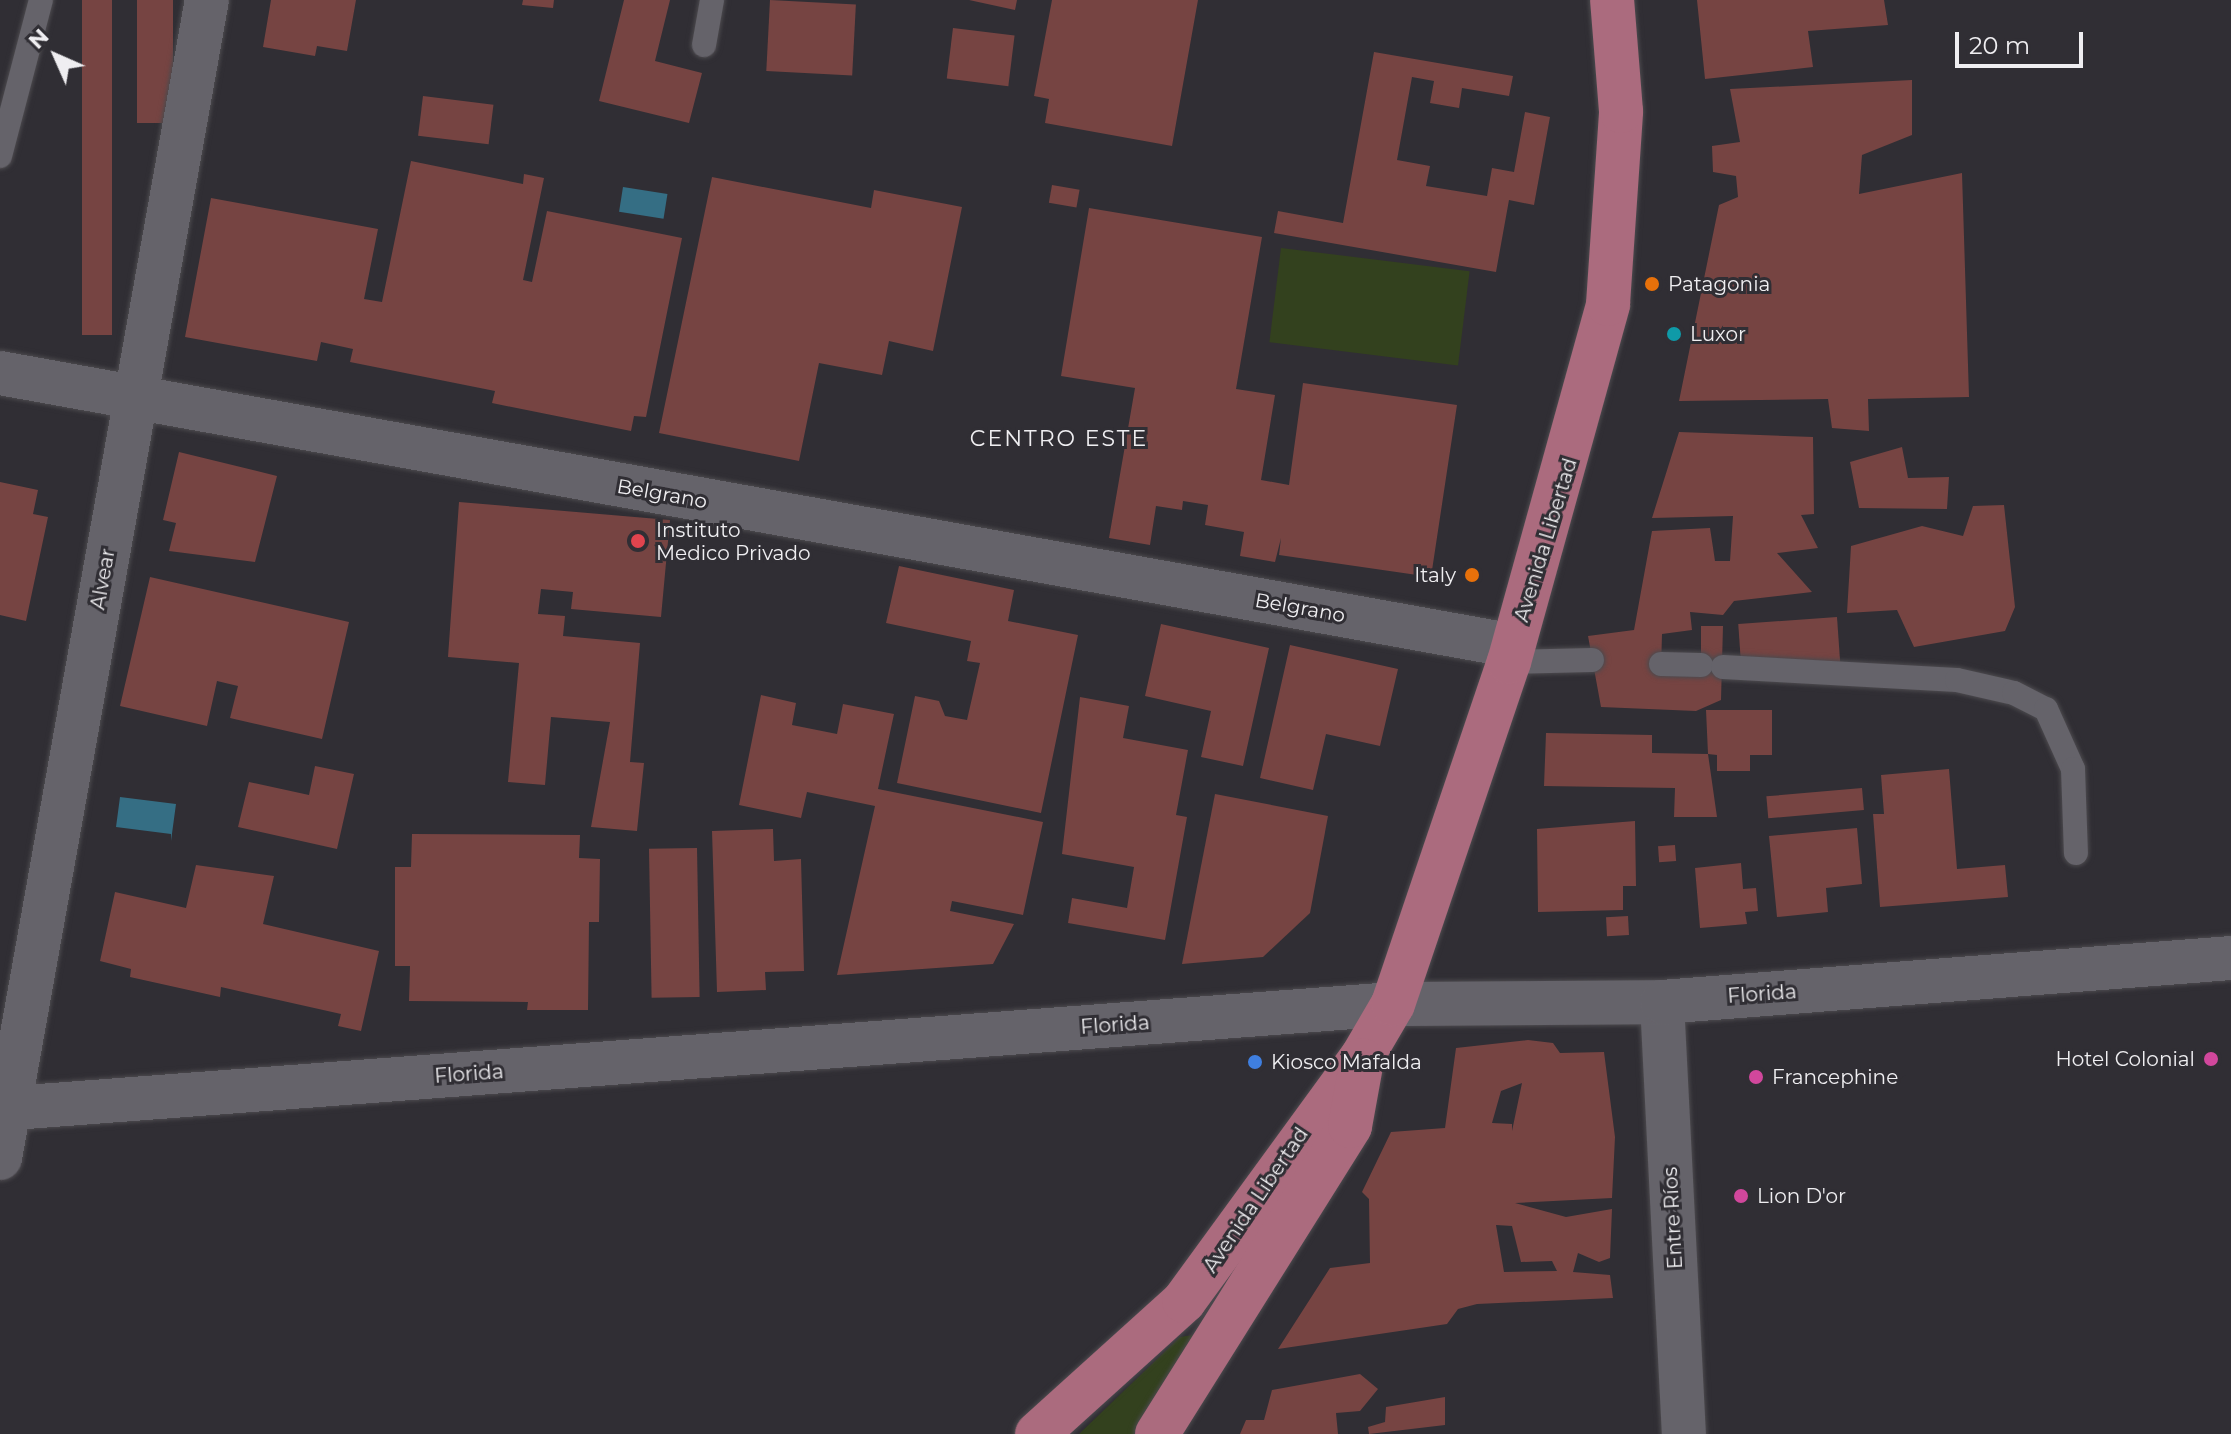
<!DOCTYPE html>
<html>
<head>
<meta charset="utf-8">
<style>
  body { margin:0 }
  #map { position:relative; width:2231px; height:1434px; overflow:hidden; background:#302e34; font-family:Montserrat,sans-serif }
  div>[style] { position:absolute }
  .green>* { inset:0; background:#33411e; transform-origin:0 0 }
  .water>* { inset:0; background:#356e84; transform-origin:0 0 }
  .building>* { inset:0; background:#764442; transform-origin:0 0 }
  .roads { filter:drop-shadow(0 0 2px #4c4a4e) drop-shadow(0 0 2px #4c4a4e) }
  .service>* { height:24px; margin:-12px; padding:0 12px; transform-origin:12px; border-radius:12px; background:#65636a }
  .minor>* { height:44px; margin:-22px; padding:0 22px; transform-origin:22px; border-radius:22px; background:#65636a }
  .primary>* { height:44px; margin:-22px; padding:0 22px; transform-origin:22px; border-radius:22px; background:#ab6b7e }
  .dots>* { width:22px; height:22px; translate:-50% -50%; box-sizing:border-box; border:4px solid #302e34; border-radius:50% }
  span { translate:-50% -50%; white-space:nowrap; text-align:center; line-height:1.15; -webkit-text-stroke:6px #302e34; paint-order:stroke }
  .poi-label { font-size:20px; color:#efeef1 }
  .left { translate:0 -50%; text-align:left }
  .right { translate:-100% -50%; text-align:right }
  .street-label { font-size:20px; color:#efeef1 }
  .neighbourhood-label { font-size:22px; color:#efeef1; letter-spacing:2px }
  .north { position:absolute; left:16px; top:16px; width:80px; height:80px; -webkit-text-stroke:6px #302e34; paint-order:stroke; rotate:315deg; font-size:22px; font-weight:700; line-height:32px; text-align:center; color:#efeef1 }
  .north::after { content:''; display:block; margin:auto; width:28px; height:36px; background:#efeef1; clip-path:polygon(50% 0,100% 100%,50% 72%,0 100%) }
  .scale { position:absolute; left:1955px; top:32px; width:128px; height:36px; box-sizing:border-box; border:4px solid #efeef1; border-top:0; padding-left:10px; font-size:24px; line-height:28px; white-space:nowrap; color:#efeef1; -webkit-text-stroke:6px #302e34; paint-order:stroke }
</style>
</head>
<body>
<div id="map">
  <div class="green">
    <i style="left:1281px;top:248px;width:190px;height:95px;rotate:7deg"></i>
    <i style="clip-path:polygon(1193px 1335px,1134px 1434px,1079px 1434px,1180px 1337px)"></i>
  </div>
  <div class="water">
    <i style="left:623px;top:187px;width:45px;height:25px;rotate:9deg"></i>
    <i style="clip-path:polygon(120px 797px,176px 804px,171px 841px,171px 834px,116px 827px)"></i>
  </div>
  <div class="building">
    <i style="left:82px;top:0;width:30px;height:335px"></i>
    <i style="left:137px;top:0;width:36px;height:123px"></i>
    <i style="clip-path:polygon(271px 0,356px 0,347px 51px,317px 46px,315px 56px,263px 47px)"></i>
    <i style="clip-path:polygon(523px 0,554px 0,553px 8px,522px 5px)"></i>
    <i style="clip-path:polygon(624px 0,670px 0,655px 61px,702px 73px,689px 123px,599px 101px)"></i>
    <i style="left:770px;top:0;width:86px;height:71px;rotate:3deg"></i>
    <i style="clip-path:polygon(969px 0,1017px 0,1015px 10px)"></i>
    <i style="clip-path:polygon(1052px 0,1198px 0,1172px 146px,1045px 123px,1049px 99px,1034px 96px)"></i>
    <i style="clip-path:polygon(1697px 0,1884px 0,1888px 25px,1808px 31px,1813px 67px,1705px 79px)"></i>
    <i style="left:953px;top:28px;width:62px;height:51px;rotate:7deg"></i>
    <i style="clip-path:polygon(1374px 52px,1513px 76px,1509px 96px,1462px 88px,1459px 108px,1430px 103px,1434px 81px,1412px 77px,1397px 160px,1430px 166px,1426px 186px,1487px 196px,1492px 168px,1514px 172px,1525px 112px,1550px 117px,1534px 205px,1509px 200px,1496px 272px,1274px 233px,1278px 211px,1343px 223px)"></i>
    <i style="clip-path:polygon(1912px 80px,1912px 135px,1862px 155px,1859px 194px,1962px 173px,1969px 397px,1868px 399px,1869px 431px,1832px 428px,1828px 399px,1679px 401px,1719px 205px,1738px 197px,1736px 176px,1713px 172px,1712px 146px,1740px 142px,1730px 89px)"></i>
    <i style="left:423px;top:96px;width:71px;height:40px;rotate:7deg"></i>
    <i style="clip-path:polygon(411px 161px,523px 184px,524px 174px,544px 178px,523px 280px,532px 282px,547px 211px,682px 238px,646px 417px,634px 416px,631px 431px,492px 403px,495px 391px,350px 362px,353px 349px,321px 342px,317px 361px,185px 337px,211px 198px,378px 229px,364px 299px,382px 302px)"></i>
    <i style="clip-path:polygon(712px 177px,871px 208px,874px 190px,962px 207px,933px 351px,889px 341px,882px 375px,819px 363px,799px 461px,659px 433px)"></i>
    <i style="left:1052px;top:185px;width:28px;height:18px;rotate:10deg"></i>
    <i style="clip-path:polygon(1089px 208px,1262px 237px,1236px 389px,1275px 395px,1261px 480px,1289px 485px,1303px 383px,1457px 405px,1431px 577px,1279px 555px,1281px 538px,1275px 562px,1240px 556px,1244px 532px,1205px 525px,1208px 505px,1183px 501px,1182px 510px,1156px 506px,1150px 545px,1109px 538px,1135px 388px,1061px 376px)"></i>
    <i style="clip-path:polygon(1679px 432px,1813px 437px,1814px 514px,1801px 515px,1818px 548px,1777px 553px,1812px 592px,1734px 601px,1723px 615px,1690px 612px,1692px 630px,1662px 634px,1661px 670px,1701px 671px,1701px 626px,1723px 626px,1721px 700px,1696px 711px,1601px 707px,1588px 636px,1634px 630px,1652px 531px,1710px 528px,1715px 561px,1730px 561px,1733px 516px,1652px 518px)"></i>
    <i style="clip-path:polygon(1902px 447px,1908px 478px,1949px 477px,1947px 509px,1859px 508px,1850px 462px)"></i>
    <i style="clip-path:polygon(179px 452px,277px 476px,255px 562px,169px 551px,176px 523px,163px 520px)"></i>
    <i style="clip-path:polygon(0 482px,38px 490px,33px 514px,48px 517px,26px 621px,0 615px)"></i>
    <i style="clip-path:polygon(459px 502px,670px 520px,661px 617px,571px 609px,573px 592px,541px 589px,538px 614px,565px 616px,563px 636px,640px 643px,630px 762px,644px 763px,637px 831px,591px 827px,610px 722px,551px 717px,545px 785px,508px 782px,519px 663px,448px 657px)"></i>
    <i style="clip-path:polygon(2004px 505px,2015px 607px,2005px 631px,1914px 647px,1897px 610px,1847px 613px,1851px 546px,1922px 526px,1963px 536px,1973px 506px)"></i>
    <i style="clip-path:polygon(899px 566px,1014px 590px,1008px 621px,1078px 635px,1041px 813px,897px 783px,915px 696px,939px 701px,945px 716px,967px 720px,980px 663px,967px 661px,971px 641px,886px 623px)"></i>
    <i style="clip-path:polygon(150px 577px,349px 622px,322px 739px,230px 718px,238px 686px,217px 681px,207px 726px,120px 706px)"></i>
    <i style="left:1837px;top:617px;width:46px;height:99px;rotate:86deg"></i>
    <i style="clip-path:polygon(1161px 624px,1269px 648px,1243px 766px,1201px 757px,1211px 711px,1145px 696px)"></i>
    <i style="clip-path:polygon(1290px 645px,1398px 669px,1380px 746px,1326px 734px,1313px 790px,1260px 778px)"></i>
    <i style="clip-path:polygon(761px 695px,796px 703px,792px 725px,837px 734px,843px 704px,894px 714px,878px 789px,1043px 822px,1023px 915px,952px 901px,950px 911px,1014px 924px,993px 964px,837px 975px,875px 806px,807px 792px,801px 818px,739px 805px)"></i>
    <i style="clip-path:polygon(1080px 697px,1129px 706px,1123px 738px,1188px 750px,1176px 815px,1187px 817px,1165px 940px,1068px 923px,1072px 898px,1127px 908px,1134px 867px,1062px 854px)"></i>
    <i style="clip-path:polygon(1706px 710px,1772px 710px,1772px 755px,1750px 755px,1750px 771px,1717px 771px,1717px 755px,1708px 754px)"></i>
    <i style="clip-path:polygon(1546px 733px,1652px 735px,1652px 753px,1708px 754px,1717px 817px,1674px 817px,1675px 788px,1544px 786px)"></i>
    <i style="clip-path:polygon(315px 766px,354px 774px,337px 849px,238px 827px,249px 782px,309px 795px)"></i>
    <i style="clip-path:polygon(1949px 769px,1957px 869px,2005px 865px,2008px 897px,1880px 907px,1873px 814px,1884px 814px,1881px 775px)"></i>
    <i style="left:1862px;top:788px;width:22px;height:96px;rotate:85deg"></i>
    <i style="clip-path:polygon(1215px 794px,1328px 816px,1310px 913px,1263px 957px,1182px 964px)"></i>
    <i style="clip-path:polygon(1635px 821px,1636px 886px,1623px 886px,1623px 910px,1538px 912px,1537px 829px)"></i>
    <i style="clip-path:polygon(1857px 828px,1862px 884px,1826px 888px,1828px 912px,1777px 917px,1769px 836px)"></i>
    <i style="clip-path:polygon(773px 829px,774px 861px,801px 859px,804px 971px,765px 972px,766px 990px,717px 992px,712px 831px)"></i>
    <i style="clip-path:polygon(412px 834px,580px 835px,579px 858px,600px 859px,599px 922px,589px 922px,588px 1010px,527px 1010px,528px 1002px,409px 1001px,410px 966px,395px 966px,395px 867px,411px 867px)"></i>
    <i style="left:1675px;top:845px;width:16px;height:17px;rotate:86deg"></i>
    <i style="left:697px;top:848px;width:149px;height:48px;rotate:89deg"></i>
    <i style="clip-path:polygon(1741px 863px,1743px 889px,1756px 888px,1758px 911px,1745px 912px,1747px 924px,1700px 928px,1695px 868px)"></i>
    <i style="clip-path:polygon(196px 865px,274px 876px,263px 924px,379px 951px,361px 1031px,338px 1026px,341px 1014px,221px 987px,220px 997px,130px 977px,131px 969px,100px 961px,115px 892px,186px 908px)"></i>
    <i style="left:1628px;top:916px;width:19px;height:22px;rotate:87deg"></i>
    <i style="clip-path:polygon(evenodd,1528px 1040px,1553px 1043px,1560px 1053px,1604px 1052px,1615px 1137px,1612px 1198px,1515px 1203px,1566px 1217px,1612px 1209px,1610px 1258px,1599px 1262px,1578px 1253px,1573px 1272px,1610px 1275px,1613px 1298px,1477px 1304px,1458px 1309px,1447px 1324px,1278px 1349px,1330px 1268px,1370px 1263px,1369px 1199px,1362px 1192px,1391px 1132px,1445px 1128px,1456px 1048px,1528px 1040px,1522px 1083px,1512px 1131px,1512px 1124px,1492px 1123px,1501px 1091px,1522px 1083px,1528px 1040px,1496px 1225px,1512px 1226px,1521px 1262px,1552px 1261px,1557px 1271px,1504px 1272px,1496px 1225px)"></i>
    <i style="clip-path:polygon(1360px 1374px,1378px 1389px,1360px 1411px,1336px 1413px,1338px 1434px,1240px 1434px,1246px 1420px,1264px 1420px,1272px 1390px)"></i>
    <i style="clip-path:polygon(1445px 1397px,1445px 1425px,1369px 1434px,1368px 1427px,1385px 1422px,1386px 1407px)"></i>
  </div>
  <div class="roads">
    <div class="service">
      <i style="left:704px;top:45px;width:46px;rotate:-79.9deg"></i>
      <i style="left:0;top:156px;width:161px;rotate:-75.3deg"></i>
      <i style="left:1509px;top:662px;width:83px;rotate:-1.4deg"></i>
      <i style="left:1661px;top:664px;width:40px;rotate:1.4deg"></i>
      <i style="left:1723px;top:667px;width:234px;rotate:3.2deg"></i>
      <i style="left:1957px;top:680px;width:58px;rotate:12.8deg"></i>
      <i style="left:2014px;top:693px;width:36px;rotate:27deg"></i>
      <i style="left:2046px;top:709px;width:66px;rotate:65.8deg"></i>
      <i style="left:2073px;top:769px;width:84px;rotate:88deg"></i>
    </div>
    <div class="minor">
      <i style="left:0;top:373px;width:1538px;rotate:10.22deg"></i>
      <i style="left:1662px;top:1002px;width:433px;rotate:87.1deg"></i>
      <i style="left:0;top:1109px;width:1397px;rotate:-4.31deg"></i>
      <i style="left:1393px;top:1004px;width:269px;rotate:-0.4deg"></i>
      <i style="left:1662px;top:1002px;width:571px;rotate:-4.42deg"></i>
      <i style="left:0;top:1158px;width:1176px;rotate:-79.87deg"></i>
    </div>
    <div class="primary">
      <i style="left:1037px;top:1434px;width:198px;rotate:-42.1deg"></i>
      <i style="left:1184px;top:1301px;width:302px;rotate:-53.9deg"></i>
      <i style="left:1362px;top:1057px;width:61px;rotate:-59.7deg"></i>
      <i style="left:1393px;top:1004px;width:361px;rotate:-71.3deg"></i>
      <i style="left:1509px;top:662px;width:371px;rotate:-74.5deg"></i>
      <i style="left:1608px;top:304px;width:193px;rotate:-86.1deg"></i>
      <i style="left:1621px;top:111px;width:111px;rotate:-94.6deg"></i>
      <i style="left:1157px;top:1434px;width:363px;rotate:-57.9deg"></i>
      <i style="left:1350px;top:1126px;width:67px;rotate:-79.7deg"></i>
    </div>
  </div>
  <div class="dots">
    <i style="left:1652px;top:284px;background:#e8710a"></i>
    <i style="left:1674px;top:334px;background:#0f9aa8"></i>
    <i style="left:638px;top:541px;background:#e0444e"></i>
    <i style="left:1472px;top:575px;background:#e8710a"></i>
    <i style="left:2211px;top:1059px;background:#d1479c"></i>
    <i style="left:1255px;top:1062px;background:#3f7fe0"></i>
    <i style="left:1756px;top:1077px;background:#d1479c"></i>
    <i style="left:1741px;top:1196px;background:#d1479c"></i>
  </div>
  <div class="poi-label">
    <span class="left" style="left:1668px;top:284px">Patagonia</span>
    <span class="left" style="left:1690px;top:334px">Luxor</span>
    <span class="left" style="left:656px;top:542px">Instituto<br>Medico Privado</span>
    <span class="right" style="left:1456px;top:575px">Italy</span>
    <span class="right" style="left:2195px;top:1059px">Hotel Colonial</span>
    <span class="left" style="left:1271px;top:1062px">Kiosco Mafalda</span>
    <span class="left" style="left:1772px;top:1077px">Francephine</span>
    <span class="left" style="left:1757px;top:1196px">Lion D'or</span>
  </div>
  <div class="street-label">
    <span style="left:662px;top:494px;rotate:10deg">Belgrano</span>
    <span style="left:1546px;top:540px;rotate:-73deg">Avenida Libertad</span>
    <span style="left:103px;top:579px;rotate:-80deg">Alvear</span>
    <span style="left:1300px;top:608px;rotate:10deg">Belgrano</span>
    <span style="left:1762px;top:994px;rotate:-4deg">Florida</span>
    <span style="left:1115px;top:1025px;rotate:-4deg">Florida</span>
    <span style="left:469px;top:1074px;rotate:-4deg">Florida</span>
    <span style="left:1256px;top:1200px;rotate:-56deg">Avenida Libertad</span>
    <span style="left:1673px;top:1218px;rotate:-93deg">Entre Ríos</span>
  </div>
  <div class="neighbourhood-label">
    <span style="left:1059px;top:439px">CENTRO ESTE</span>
  </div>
  <div class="north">N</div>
  <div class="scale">20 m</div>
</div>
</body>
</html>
